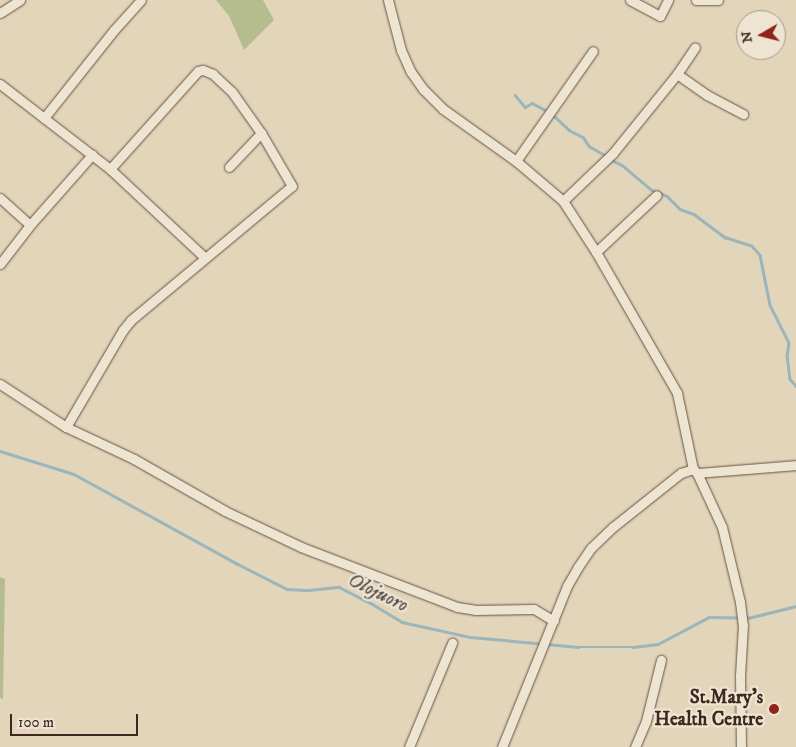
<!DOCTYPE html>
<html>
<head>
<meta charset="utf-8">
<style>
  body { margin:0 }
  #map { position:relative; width:796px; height:747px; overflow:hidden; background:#e3d5ba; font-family:"IM FELL DW Pica",serif }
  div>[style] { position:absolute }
  .green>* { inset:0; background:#b5bd8f }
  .stream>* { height:2.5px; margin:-1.25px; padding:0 1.25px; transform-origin:1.25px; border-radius:1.25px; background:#9bb5bc }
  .roads { filter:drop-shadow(0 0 1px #665245) drop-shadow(0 0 1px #665245) }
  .street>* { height:9px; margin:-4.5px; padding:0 4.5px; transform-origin:4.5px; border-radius:4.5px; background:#ede4d2 }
  .dots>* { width:14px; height:14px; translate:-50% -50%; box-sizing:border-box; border:2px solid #ede4d2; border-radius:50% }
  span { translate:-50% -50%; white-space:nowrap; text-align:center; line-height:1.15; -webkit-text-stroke:4.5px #ede4d2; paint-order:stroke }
  .poi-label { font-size:19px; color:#3d271e; font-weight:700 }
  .right { translate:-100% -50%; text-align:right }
  .water-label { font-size:20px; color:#544a46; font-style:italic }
  .north { position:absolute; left:736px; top:10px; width:50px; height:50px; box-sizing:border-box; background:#ede4d2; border:1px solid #a7988a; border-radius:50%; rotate:262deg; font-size:14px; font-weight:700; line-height:20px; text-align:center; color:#3d271e }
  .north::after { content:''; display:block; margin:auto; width:18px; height:22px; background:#8f2418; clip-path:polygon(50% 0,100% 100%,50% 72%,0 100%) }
  .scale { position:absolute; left:10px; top:714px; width:128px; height:22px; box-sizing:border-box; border:2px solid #3d271e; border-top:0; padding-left:6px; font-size:15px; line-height:18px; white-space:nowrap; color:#3d271e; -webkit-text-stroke:4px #ede4d2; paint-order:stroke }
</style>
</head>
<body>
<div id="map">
  <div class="green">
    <i style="clip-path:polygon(216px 0,263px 0,274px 20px,244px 50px,229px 16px)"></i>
    <i style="clip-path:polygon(0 577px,5px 579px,3px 699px,0 698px)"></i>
  </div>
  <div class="stream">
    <i style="left:515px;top:95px;width:16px;rotate:50deg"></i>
    <i style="left:525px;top:107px;width:8px;rotate:-30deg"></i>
    <i style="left:532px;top:103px;width:17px;rotate:28deg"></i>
    <i style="left:552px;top:114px;width:23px;rotate:43deg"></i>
    <i style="left:569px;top:130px;width:16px;rotate:27deg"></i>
    <i style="left:583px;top:137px;width:11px;rotate:56deg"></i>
    <i style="left:589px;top:146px;width:20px;rotate:30deg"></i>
    <i style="left:610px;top:159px;width:13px;rotate:27deg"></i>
    <i style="left:622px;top:165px;width:39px;rotate:40deg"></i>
    <i style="left:652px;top:190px;width:16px;rotate:22deg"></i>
    <i style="left:667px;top:196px;width:18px;rotate:45deg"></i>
    <i style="left:680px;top:209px;width:15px;rotate:20deg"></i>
    <i style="left:694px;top:214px;width:39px;rotate:37deg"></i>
    <i style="left:725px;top:237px;width:28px;rotate:18deg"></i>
    <i style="left:752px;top:246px;width:12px;rotate:48deg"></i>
    <i style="left:760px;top:255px;width:51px;rotate:78.7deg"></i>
    <i style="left:770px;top:305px;width:42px;rotate:63.4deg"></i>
    <i style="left:789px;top:343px;width:12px;rotate:99deg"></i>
    <i style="left:787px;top:355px;width:24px;rotate:83deg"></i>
    <i style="left:790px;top:379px;width:9px;rotate:49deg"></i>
    <i style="left:0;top:451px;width:77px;rotate:17.3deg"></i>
    <i style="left:74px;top:474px;width:185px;rotate:28.8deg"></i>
    <i style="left:236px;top:563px;width:57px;rotate:27deg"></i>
    <i style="left:287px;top:589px;width:22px;rotate:3deg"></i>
    <i style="left:309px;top:590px;width:30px;rotate:-6deg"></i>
    <i style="left:339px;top:587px;width:39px;rotate:27deg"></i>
    <i style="left:374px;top:605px;width:33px;rotate:31deg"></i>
    <i style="left:402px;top:622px;width:70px;rotate:12.4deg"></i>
    <i style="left:470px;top:637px;width:109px;rotate:5.2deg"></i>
    <i style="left:579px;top:647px;width:54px"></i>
    <i style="left:633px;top:647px;width:25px;rotate:-7deg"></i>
    <i style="left:658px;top:644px;width:58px;rotate:-27.9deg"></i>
    <i style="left:709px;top:617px;width:39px;rotate:1deg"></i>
    <i style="left:748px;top:618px;width:49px;rotate:-14deg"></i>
  </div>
  <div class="roads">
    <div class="street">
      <i style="left:388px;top:0;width:52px;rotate:75.4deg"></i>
      <i style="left:401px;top:50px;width:24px;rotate:66deg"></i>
      <i style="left:411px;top:72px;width:21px;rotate:55deg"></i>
      <i style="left:423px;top:89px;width:28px;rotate:45deg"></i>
      <i style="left:443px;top:109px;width:90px;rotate:35.5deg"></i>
      <i style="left:516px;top:161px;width:62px;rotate:40.4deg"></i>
      <i style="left:563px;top:201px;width:61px;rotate:57.1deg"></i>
      <i style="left:596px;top:252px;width:163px;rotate:60.1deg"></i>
      <i style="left:677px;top:393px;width:78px;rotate:78.1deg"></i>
      <i style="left:693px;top:469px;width:6px;rotate:45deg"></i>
      <i style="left:697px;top:473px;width:60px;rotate:65.2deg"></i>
      <i style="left:722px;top:527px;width:77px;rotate:76.5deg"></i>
      <i style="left:740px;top:602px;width:23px;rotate:83deg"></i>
      <i style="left:743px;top:625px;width:50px;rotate:93.4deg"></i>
      <i style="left:740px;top:675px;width:72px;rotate:89.2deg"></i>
      <i style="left:630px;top:0;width:34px;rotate:28deg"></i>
      <i style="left:660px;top:16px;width:18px;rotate:-63deg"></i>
      <i style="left:696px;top:0;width:22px"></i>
      <i style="left:0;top:13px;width:24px;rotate:-33deg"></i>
      <i style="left:677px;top:74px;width:37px;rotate:35deg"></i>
      <i style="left:707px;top:95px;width:41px;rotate:27.8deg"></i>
      <i style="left:0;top:84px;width:139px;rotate:37.7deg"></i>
      <i style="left:110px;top:169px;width:130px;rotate:43.1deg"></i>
      <i style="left:44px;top:118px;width:112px;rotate:-51.5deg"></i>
      <i style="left:114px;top:30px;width:40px;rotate:-48deg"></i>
      <i style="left:516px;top:161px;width:134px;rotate:-55deg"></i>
      <i style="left:229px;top:167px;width:47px;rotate:-46.7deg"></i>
      <i style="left:0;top:198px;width:40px;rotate:42deg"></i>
      <i style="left:563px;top:201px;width:69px;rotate:-43.8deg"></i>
      <i style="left:613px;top:153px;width:102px;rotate:-51deg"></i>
      <i style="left:677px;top:74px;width:32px;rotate:-56deg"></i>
      <i style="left:596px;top:252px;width:83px;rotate:-43.1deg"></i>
      <i style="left:0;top:264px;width:49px;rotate:-52.4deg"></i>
      <i style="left:30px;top:225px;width:94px;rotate:-48.5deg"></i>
      <i style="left:0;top:384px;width:79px;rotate:33.1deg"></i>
      <i style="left:66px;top:427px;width:75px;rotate:25.2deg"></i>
      <i style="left:134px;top:459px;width:105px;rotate:29.7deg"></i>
      <i style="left:225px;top:511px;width:84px;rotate:25.3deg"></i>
      <i style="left:301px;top:547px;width:167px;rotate:21deg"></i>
      <i style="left:457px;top:607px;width:18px;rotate:9deg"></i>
      <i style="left:475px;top:610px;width:59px;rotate:-1deg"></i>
      <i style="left:534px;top:609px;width:23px;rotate:31deg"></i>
      <i style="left:66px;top:427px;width:113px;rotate:-59.6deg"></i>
      <i style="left:123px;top:330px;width:13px;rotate:-51deg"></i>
      <i style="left:131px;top:320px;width:209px;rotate:-39.8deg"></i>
      <i style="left:292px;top:186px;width:61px;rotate:-120.3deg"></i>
      <i style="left:261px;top:133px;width:50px;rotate:-125.3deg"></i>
      <i style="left:232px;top:92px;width:26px;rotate:-137deg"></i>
      <i style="left:213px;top:74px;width:11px;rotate:-158deg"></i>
      <i style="left:203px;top:70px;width:5px;rotate:169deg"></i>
      <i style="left:198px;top:71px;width:132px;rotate:131.9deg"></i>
      <i style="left:697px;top:473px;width:99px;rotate:-4.6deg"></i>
      <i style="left:409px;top:747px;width:113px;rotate:-67.5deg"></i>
      <i style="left:502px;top:747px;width:174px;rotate:-68deg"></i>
      <i style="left:567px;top:586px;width:22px;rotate:-60deg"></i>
      <i style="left:578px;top:567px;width:23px;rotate:-56deg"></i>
      <i style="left:591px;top:548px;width:30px;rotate:-44deg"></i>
      <i style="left:613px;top:527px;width:87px;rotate:-38.5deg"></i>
      <i style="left:681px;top:473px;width:13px;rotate:-18deg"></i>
      <i style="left:635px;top:747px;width:28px;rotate:-67deg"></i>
      <i style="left:646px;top:721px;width:63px;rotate:-76.2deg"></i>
    </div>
  </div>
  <div class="dots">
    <i style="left:774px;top:709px;background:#8f2418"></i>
  </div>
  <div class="poi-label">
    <span class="right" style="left:763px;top:709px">St.Mary's<br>Health Centre</span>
  </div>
  <div class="water-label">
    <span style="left:378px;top:593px;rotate:26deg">Olojuoro</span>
  </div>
  <div class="north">N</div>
  <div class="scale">100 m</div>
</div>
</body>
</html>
